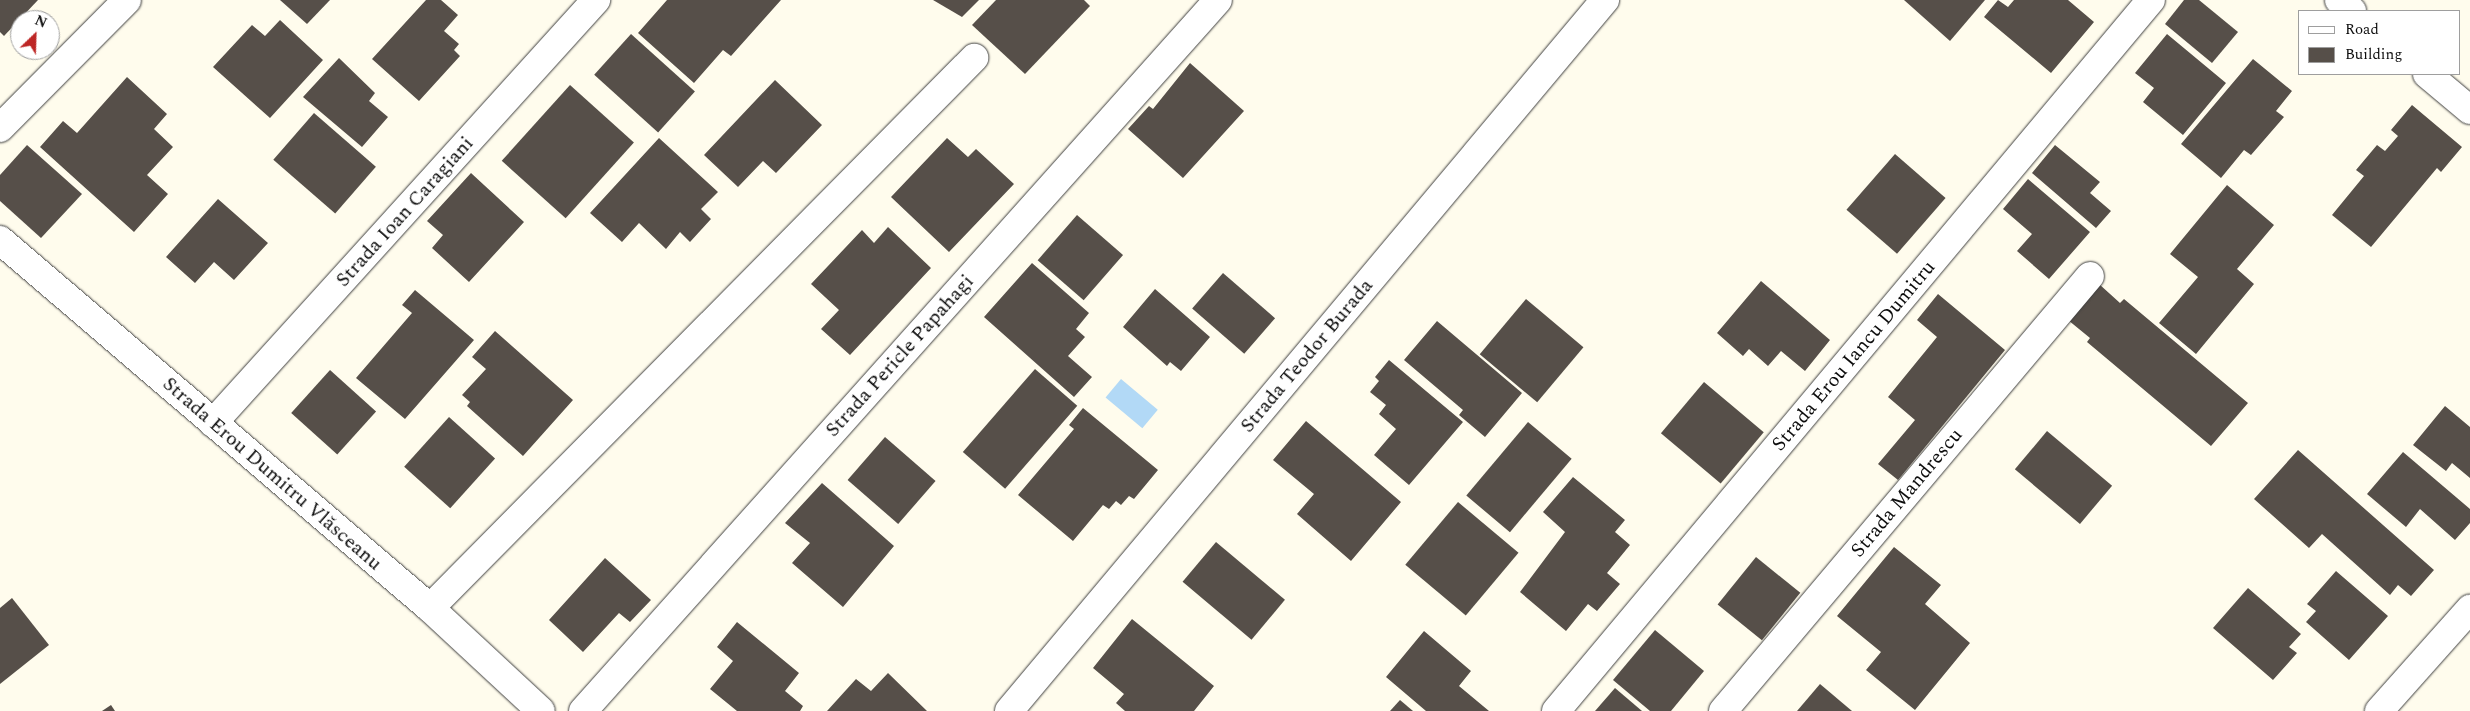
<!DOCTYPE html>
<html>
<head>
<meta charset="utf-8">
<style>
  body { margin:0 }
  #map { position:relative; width:2470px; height:711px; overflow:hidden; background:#fffced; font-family:Spectral,serif }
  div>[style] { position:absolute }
  .water>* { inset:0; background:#b2d9f6; transform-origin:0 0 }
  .building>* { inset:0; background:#564f49; transform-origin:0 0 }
  .roads { filter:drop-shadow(0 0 1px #404040) drop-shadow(0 0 1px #404040) }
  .minor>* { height:28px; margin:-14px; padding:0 14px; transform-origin:14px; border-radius:14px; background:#fff }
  span { translate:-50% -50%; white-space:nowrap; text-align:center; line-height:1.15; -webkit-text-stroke:5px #fff; paint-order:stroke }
  .street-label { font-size:20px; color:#0d0d0d }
  .legend { position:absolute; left:2298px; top:10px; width:162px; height:65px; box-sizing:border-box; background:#fff; border:1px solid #9e9e9e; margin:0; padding:6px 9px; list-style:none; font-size:15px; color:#0d0d0d }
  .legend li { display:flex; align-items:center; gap:10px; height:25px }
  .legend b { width:25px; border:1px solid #9e9e9e }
  .north { position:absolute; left:10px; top:10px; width:50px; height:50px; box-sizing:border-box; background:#fff; border:1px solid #9e9e9e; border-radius:50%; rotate:24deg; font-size:14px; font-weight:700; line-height:20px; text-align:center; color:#0d0d0d }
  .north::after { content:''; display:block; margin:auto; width:18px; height:22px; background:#bd2625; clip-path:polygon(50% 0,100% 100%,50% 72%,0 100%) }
</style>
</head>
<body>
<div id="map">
  <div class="water">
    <i style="left:1121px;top:379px;width:48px;height:24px;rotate:40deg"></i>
  </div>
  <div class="building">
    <i style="clip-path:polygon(0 0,38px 0,4px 36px,0 32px)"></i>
    <i style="clip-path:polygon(280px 0,330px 0,307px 24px)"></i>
    <i style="clip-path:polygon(426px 0,441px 0,458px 15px,444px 31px,459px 44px,454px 50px,460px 56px,419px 101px,372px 59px)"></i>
    <i style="clip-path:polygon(667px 0,781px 0,731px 56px,723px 50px,694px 83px,638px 33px)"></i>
    <i style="clip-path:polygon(933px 0,979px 0,962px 17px)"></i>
    <i style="clip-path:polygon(996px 0,1084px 0,1090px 6px,1025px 74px,972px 25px)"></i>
    <i style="clip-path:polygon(1904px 0,1985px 0,1950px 41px)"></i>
    <i style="clip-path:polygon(1998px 0,2008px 7px,2014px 0,2068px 0,2094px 22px,2051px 73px,1984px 17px)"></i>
    <i style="clip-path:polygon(2184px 0,2199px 0,2238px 32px,2212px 63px,2165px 24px)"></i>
    <i style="clip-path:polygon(280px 20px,323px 60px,270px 118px,213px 67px,252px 25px,265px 36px)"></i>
    <i style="left:631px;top:34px;width:86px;height:55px;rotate:42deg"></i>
    <i style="clip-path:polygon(2167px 34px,2226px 83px,2183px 135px,2143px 102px,2154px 88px,2135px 73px)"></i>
    <i style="clip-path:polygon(339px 58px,375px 93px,369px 101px,388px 117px,362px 147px,303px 97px)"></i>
    <i style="clip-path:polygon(2253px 59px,2292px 91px,2276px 111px,2284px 117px,2251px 155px,2244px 150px,2221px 178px,2181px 144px)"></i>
    <i style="clip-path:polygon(1190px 63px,1244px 111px,1183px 178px,1128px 129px,1149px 106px,1153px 109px)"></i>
    <i style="clip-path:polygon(127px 77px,167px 114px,154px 129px,173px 147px,147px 175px,168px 194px,134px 232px,40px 147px,63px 121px,77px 133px)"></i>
    <i style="clip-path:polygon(775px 80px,822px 125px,776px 173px,763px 161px,738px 187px,704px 155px)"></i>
    <i style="left:570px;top:85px;width:86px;height:102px;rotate:42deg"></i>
    <i style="clip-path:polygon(2412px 105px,2462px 147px,2441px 172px,2437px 168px,2371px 247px,2332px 215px,2364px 176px,2356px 170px,2377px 145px,2385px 151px,2398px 136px,2391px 130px)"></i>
    <i style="left:314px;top:113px;width:82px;height:62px;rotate:41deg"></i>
    <i style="clip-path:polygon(659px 138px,718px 192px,701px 209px,711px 219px,690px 242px,680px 232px,666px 249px,639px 223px,622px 242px,590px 213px)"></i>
    <i style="clip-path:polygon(947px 138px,968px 157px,976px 149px,1014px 184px,949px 252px,891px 197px)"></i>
    <i style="clip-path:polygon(27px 145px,82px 194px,41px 238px,0 201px,0 175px)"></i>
    <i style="clip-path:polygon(2055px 145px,2100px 182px,2090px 193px,2111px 211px,2096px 228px,2032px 173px)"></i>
    <i style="left:1895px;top:154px;width:67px;height:74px;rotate:41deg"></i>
    <i style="clip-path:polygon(471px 173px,524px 222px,469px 282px,432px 248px,443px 235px,427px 221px)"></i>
    <i style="clip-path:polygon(2028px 179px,2090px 232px,2049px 279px,2017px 251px,2032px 234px,2003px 209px)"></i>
    <i style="clip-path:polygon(2227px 185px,2274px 225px,2237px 269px,2254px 284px,2196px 354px,2159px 323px,2198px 277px,2170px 254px)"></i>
    <i style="clip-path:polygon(218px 199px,268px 243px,234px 280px,214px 262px,195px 283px,166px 257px)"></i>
    <i style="left:1077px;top:215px;width:61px;height:60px;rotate:41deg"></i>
    <i style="clip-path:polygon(888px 227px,931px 268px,850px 355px,821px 329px,839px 310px,811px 284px,862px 230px,874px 243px)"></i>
    <i style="clip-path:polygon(1032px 263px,1089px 313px,1076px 329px,1085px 337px,1068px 356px,1092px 377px,1074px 397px,984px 317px)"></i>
    <i style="left:1223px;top:273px;width:69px;height:47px;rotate:41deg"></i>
    <i style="clip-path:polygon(1761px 281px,1830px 340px,1805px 371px,1781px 351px,1768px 366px,1749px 349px,1743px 356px,1717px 333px)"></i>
    <i style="clip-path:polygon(2099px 284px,2120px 303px,2124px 299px,2248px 403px,2211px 446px,2087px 342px,2090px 338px,2068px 320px)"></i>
    <i style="clip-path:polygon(1155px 289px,1210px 337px,1181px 371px,1170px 362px,1167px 366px,1123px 327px)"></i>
    <i style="clip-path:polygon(415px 290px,474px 340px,405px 419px,356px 378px,412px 313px,402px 305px)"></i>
    <i style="clip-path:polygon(1938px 294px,2005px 350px,1898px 480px,1878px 464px,1915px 420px,1888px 397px,1937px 337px,1917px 320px)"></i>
    <i style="left:1526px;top:299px;width:75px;height:72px;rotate:40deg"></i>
    <i style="clip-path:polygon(1437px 321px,1522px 393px,1485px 437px,1459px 415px,1463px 410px,1404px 360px)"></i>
    <i style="clip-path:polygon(495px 331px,573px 400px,523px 456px,467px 406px,470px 402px,462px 395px,486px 369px,472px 357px)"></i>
    <i style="clip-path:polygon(1389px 360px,1463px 422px,1409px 485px,1374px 455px,1396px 429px,1379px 414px,1386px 405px,1370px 392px,1379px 381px,1375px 377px)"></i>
    <i style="left:1035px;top:369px;width:56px;height:110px;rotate:41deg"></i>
    <i style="left:330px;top:370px;width:62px;height:58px;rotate:42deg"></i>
    <i style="left:1704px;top:382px;width:78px;height:67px;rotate:40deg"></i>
    <i style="clip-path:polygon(2445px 406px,2470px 427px,2470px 478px,2452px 463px,2446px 471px,2413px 445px)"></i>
    <i style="clip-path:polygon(1083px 408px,1158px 470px,1134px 499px,1129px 496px,1121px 505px,1116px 501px,1109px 509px,1103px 505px,1073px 541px,1018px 495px,1074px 429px,1069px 425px)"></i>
    <i style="left:449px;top:417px;width:62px;height:67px;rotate:42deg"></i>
    <i style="clip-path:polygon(1306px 421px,1401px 502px,1351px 561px,1297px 514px,1314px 494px,1273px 460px)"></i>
    <i style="left:1528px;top:422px;width:57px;height:96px;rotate:40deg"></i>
    <i style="left:2047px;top:431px;width:85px;height:50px;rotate:40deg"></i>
    <i style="left:885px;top:437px;width:67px;height:57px;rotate:41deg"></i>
    <i style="clip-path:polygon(2298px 450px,2434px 570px,2411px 596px,2398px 585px,2390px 595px,2322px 534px,2309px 548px,2254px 499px)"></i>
    <i style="clip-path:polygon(2403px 452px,2470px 509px,2470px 523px,2455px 540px,2420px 509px,2406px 527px,2367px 494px)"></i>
    <i style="clip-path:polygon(1573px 477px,1625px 520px,1615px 532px,1630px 545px,1607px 573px,1620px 584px,1597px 611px,1588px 604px,1566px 631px,1520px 592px,1565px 532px,1543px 512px)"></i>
    <i style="clip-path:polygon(822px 483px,894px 546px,843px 607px,792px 563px,810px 543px,785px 523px)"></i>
    <i style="left:1458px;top:502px;width:79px;height:82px;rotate:40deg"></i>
    <i style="left:1216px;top:542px;width:90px;height:52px;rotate:40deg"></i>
    <i style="clip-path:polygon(1894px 547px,1941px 585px,1925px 604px,1970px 643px,1915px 710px,1866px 670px,1881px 652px,1837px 616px)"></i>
    <i style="left:1756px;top:557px;width:57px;height:61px;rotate:39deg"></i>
    <i style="clip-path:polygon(605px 558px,651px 600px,630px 622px,619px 613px,583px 652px,549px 620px)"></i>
    <i style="clip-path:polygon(2336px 571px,2388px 616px,2349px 660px,2306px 622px,2316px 611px,2307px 604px)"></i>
    <i style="clip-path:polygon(2248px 588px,2301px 634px,2289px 647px,2297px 653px,2273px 680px,2213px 628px)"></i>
    <i style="clip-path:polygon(12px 598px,49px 645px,0 684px,0 608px)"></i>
    <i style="clip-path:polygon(1132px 619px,1214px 686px,1194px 711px,1125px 711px,1116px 703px,1124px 694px,1093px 668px)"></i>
    <i style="clip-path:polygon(737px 622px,799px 673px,785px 691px,803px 706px,800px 711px,737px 711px,710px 689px,733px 661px,717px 647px)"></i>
    <i style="clip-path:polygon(1655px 630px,1704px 671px,1671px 711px,1650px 711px,1613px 680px)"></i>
    <i style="clip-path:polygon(1424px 631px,1471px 671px,1459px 686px,1489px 711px,1426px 711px,1386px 677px)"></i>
    <i style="clip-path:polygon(888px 673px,927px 711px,827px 711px,856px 679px,871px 691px)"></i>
    <i style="clip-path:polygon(1820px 684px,1852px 711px,1797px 711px)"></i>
    <i style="clip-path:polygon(1615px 688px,1642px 711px,1595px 711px)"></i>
    <i style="clip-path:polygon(1400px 700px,1413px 711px,1390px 711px)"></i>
    <i style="clip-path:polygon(111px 705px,115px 711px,102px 711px)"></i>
  </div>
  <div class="roads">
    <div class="minor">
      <i style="left:2339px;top:0;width:17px;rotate:40deg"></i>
      <i style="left:2427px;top:74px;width:56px;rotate:39.9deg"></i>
      <i style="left:0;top:128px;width:180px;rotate:-45.2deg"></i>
      <i style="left:0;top:240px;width:566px;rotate:40.56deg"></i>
      <i style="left:430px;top:608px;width:151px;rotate:42.9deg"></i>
      <i style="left:213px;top:423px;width:571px;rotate:-47.84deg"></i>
      <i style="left:430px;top:608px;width:774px;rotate:-45.31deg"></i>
      <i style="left:583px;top:711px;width:953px;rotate:-48.23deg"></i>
      <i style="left:1009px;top:711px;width:928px;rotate:-50.03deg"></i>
      <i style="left:1556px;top:711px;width:927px;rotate:-50.08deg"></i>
      <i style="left:1723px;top:711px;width:569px;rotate:-49.85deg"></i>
      <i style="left:2379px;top:711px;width:137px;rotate:-48.3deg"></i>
    </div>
  </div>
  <div class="street-label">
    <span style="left:405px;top:212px;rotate:-48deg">Strada Ioan Caragiani</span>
    <span style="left:900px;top:356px;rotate:-48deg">Strada Pericle Papahagi</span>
    <span style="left:1307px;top:356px;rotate:-50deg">Strada Teodor Burada</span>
    <span style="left:1854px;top:356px;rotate:-50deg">Strada Erou Iancu Dumitru</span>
    <span style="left:272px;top:474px;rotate:41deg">Strada Erou Dumitru Vlăsceanu</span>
    <span style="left:1907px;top:493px;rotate:-50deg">Strada Mandrescu</span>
  </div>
  <ul class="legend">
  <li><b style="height:6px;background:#fff"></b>Road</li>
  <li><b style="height:14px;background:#564f49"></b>Building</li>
  </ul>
  <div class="north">N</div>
</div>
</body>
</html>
